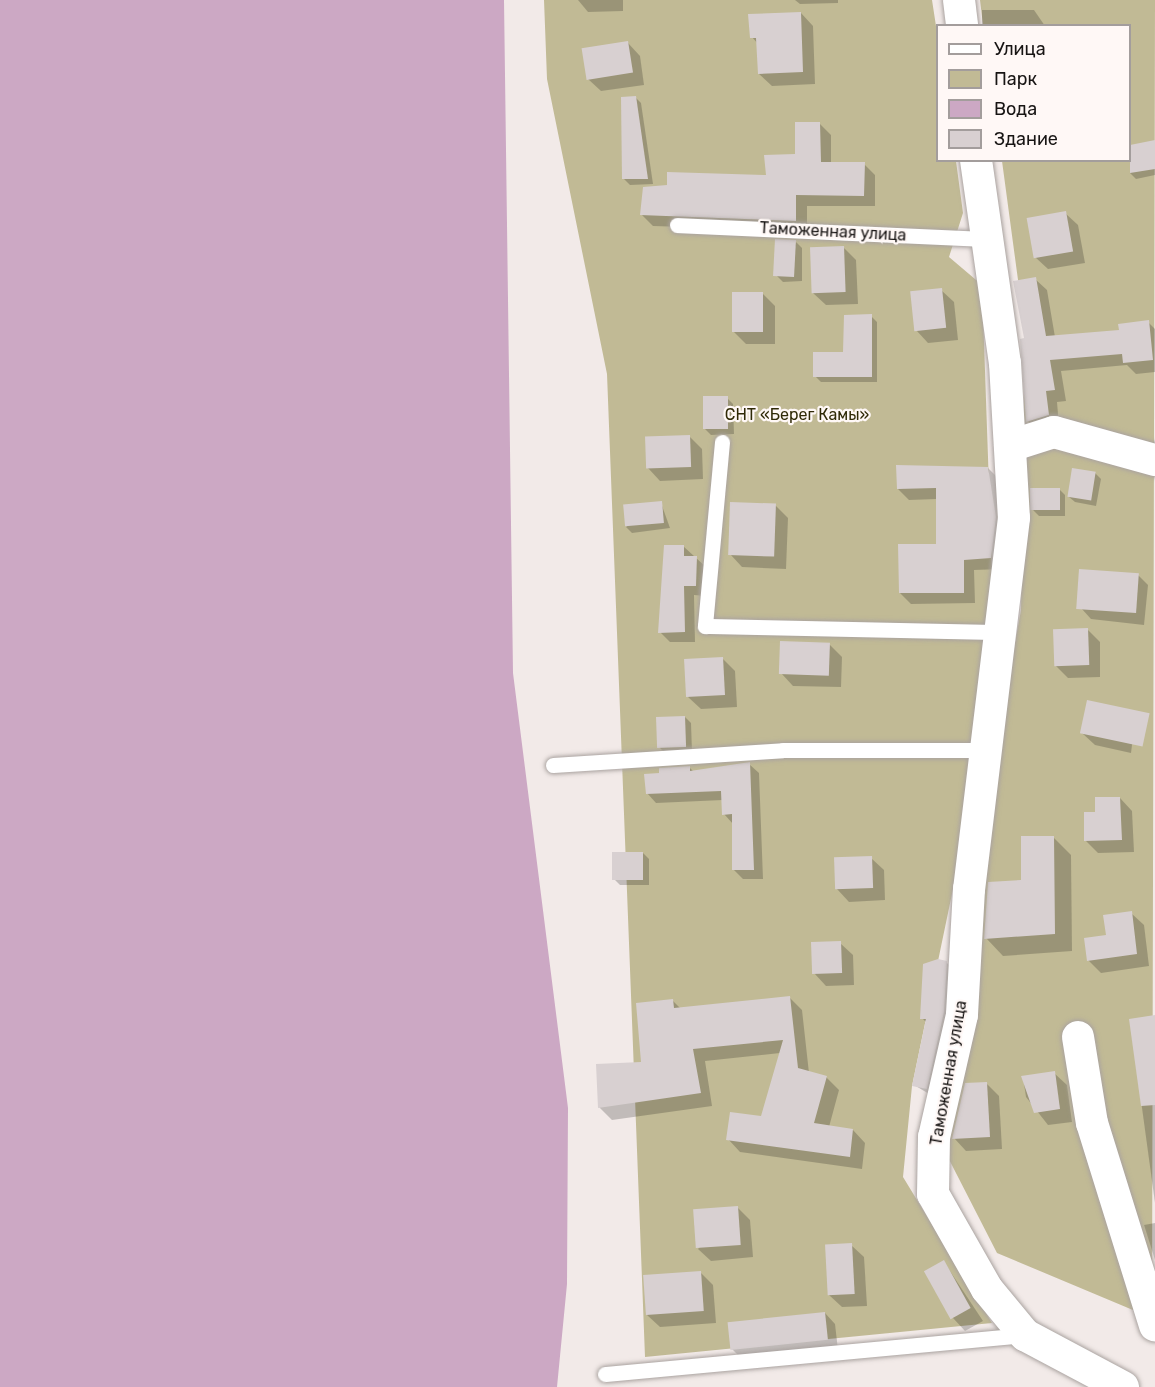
<!DOCTYPE html>
<html>
<head>
<meta charset="utf-8">
<style>
  body { margin:0 }
  #map { position:relative; width:1155px; height:1387px; overflow:hidden; background:#f2eae8; font-family:Rubik,sans-serif }
  div>[style] { position:absolute }
  .green>* { inset:0; background:#c1ba95 }
  .water>* { inset:0; background:#cca8c4 }
  .shadow>* { inset:0; background:#0003 }
  .building>* { inset:0; background:#d8d0d1; transform-origin:0 0 }
  .roads { filter:drop-shadow(0 0 2px #aaa3a0) drop-shadow(0 0 2px #aaa3a0) }
  .lane>* { height:15px; margin:-7.5px; padding:0 7.5px; transform-origin:7.5px; border-radius:7.5px; background:#fff }
  .street>* { height:32px; margin:-16px; padding:0 16px; transform-origin:16px; border-radius:16px; background:#fff }
  span { translate:-50% -50%; white-space:nowrap; text-align:center; line-height:1.15; -webkit-text-stroke:4.5px #fff8f6; paint-order:stroke }
  .street-label { font-size:16px; color:#181514 }
  .park-label { font-size:16px; color:#302a07 }
  .legend { position:absolute; left:936px; top:24px; width:195px; height:138px; box-sizing:border-box; background:#fff8f6; border:2px solid #a39d9c; margin:0; padding:8px 10px; list-style:none; font-size:18px; color:#181514 }
  .legend li { display:flex; align-items:center; gap:12px; height:30px }
  .legend b { width:30px; border:2px solid #a39d9c }
</style>
</head>
<body>
<div id="map">
  <div class="green">
    <i style="clip-path:polygon(544px 0,932px 0,938px 39px,938px 160px,956px 161px,963px 213px,949px 257px,982px 285px,994px 629px,953px 889px,912px 1086px,903px 1177px,992px 1323px,645px 1357px,607px 374px,547px 79px)"></i>
    <i style="clip-path:polygon(980px 0,1155px 0,1152px 1318px,997px 1253px,937px 1136px,972px 878px,1021px 610px,1025px 332px,1002px 161px,1130px 160px,1130px 26px,983px 25px)"></i>
  </div>
  <div class="water">
    <i style="clip-path:polygon(0 0,504px 0,513px 673px,568px 1108px,567px 1284px,557px 1387px,0 1387px)"></i>
  </div>
  <div class="shadow">
    <i style="clip-path:polygon(578px 0,623px 0,623px 11px,588px 12px)"></i>
    <i style="clip-path:polygon(795px 0,838px 0,838px 3px,800px 4px)"></i>
    <i style="clip-path:polygon(982px 10px,1034px 10px,1045px 26px,982px 26px)"></i>
    <i style="clip-path:polygon(801px 13px,813px 26px,815px 84px,772px 86px,759px 74px,758px 44px,752px 37px)"></i>
    <i style="clip-path:polygon(628px 43px,640px 56px,644px 85px,601px 91px,588px 79px)"></i>
    <i style="clip-path:polygon(635px 97px,641px 103px,653px 184px,630px 185px,624px 179px)"></i>
    <i style="clip-path:polygon(820px 124px,831px 135px,831px 163px,864px 164px,875px 175px,875px 206px,807px 206px,807px 231px,653px 226px,642px 215px,767px 176px,797px 155px)"></i>
    <i style="clip-path:polygon(1155px 142px,1155px 175px,1136px 179px,1130px 173px,1130px 146px)"></i>
    <i style="clip-path:polygon(1065px 213px,1078px 225px,1085px 263px,1048px 269px,1035px 257px)"></i>
    <i style="clip-path:polygon(796px 242px,802px 248px,802px 281px,783px 282px,777px 276px)"></i>
    <i style="clip-path:polygon(843px 247px,856px 260px,858px 304px,826px 305px,813px 293px)"></i>
    <i style="clip-path:polygon(1035px 279px,1047px 290px,1055px 337px,1120px 331px,1148px 322px,1155px 329px,1155px 372px,1136px 374px,1127px 365px,1061px 371px,1066px 401px,1057px 402px,1059px 426px,1039px 433px,1028px 421px,1026px 340px)"></i>
    <i style="clip-path:polygon(941px 290px,954px 302px,958px 340px,928px 343px,916px 330px)"></i>
    <i style="clip-path:polygon(762px 293px,775px 306px,775px 344px,746px 344px,734px 332px)"></i>
    <i style="clip-path:polygon(871px 316px,877px 322px,877px 382px,821px 382px,815px 376px,845px 354px)"></i>
    <i style="clip-path:polygon(727px 398px,733px 404px,734px 434px,711px 435px,705px 429px)"></i>
    <i style="clip-path:polygon(689px 436px,702px 449px,703px 479px,660px 481px,648px 468px)"></i>
    <i style="clip-path:polygon(988px 468px,999px 479px,1002px 569px,974px 570px,975px 603px,911px 604px,900px 593px,937px 545px,937px 499px,909px 500px,898px 489px)"></i>
    <i style="clip-path:polygon(1095px 473px,1101px 479px,1096px 506px,1075px 502px,1069px 497px)"></i>
    <i style="clip-path:polygon(1059px 489px,1065px 495px,1065px 516px,1039px 516px,1033px 510px)"></i>
    <i style="clip-path:polygon(661px 503px,670px 528px,632px 533px,626px 527px)"></i>
    <i style="clip-path:polygon(775px 505px,788px 518px,786px 569px,742px 567px,730px 554px)"></i>
    <i style="clip-path:polygon(683px 546px,706px 567px,706px 596px,694px 595px,695px 642px,670px 642px,660px 632px)"></i>
    <i style="clip-path:polygon(1138px 575px,1148px 585px,1144px 625px,1091px 619px,1081px 608px)"></i>
    <i style="clip-path:polygon(1087px 629px,1100px 642px,1100px 677px,1068px 678px,1055px 665px)"></i>
    <i style="clip-path:polygon(829px 644px,842px 657px,841px 687px,793px 686px,781px 673px)"></i>
    <i style="clip-path:polygon(722px 658px,735px 671px,737px 707px,701px 709px,688px 697px)"></i>
    <i style="clip-path:polygon(685px 717px,691px 723px,692px 752px,665px 753px,659px 747px)"></i>
    <i style="clip-path:polygon(1135px 721px,1131px 753px,1095px 745px,1082px 733px)"></i>
    <i style="clip-path:polygon(749px 764px,759px 773px,763px 879px,743px 879px,733px 869px,733px 824px,724px 814px,723px 800px,656px 803px,647px 793px,689px 767px,694px 772px)"></i>
    <i style="clip-path:polygon(1120px 798px,1132px 811px,1134px 852px,1098px 853px,1086px 841px,1097px 813px)"></i>
    <i style="clip-path:polygon(1053px 837px,1071px 855px,1072px 951px,1003px 956px,986px 938px)"></i>
    <i style="clip-path:polygon(643px 853px,649px 859px,649px 885px,620px 885px,614px 879px)"></i>
    <i style="clip-path:polygon(871px 858px,884px 870px,885px 900px,849px 902px,837px 889px)"></i>
    <i style="clip-path:polygon(1131px 913px,1144px 925px,1149px 966px,1101px 973px,1088px 960px)"></i>
    <i style="clip-path:polygon(840px 943px,853px 955px,854px 985px,826px 986px,814px 973px)"></i>
    <i style="clip-path:polygon(946px 962px,956px 972px,936px 1098px,914px 1085px,927px 1023px,922px 1018px)"></i>
    <i style="clip-path:polygon(790px 998px,802px 1010px,809px 1073px,826px 1077px,839px 1090px,829px 1127px,853px 1130px,865px 1143px,862px 1169px,740px 1152px,728px 1139px,762px 1117px,780px 1053px,705px 1061px,712px 1106px,612px 1120px,599px 1107px,643px 1063px,673px 1001px,681px 1009px)"></i>
    <i style="clip-path:polygon(1155px 1017px,1155px 1203px,1130px 1020px)"></i>
    <i style="clip-path:polygon(1054px 1073px,1067px 1085px,1072px 1122px,1048px 1125px,1026px 1097px,1023px 1077px)"></i>
    <i style="clip-path:polygon(986px 1083px,999px 1096px,1002px 1149px,966px 1151px,954px 1138px)"></i>
    <i style="clip-path:polygon(737px 1207px,750px 1220px,753px 1257px,711px 1261px,698px 1249px)"></i>
    <i style="clip-path:polygon(1155px 1223px,1155px 1260px,1144px 1225px)"></i>
    <i style="clip-path:polygon(851px 1245px,864px 1257px,867px 1306px,842px 1307px,829px 1295px)"></i>
    <i style="clip-path:polygon(944px 1262px,983px 1321px,965px 1331px,953px 1318px)"></i>
    <i style="clip-path:polygon(700px 1272px,713px 1285px,716px 1323px,660px 1327px,647px 1315px)"></i>
    <i style="clip-path:polygon(825px 1313px,835px 1324px,838px 1350px,742px 1359px,731px 1348px)"></i>
  </div>
  <div class="building">
    <i style="clip-path:polygon(801px 12px,803px 72px,758px 74px,756px 38px,750px 38px,748px 14px)"></i>
    <i style="left:628px;top:41px;width:32px;height:47px;rotate:81deg"></i>
    <i style="clip-path:polygon(636px 96px,648px 179px,622px 179px,621px 97px)"></i>
    <i style="clip-path:polygon(795px 122px,820px 122px,821px 162px,865px 162px,864px 196px,796px 195px,796px 221px,640px 215px,643px 187px,667px 185px,667px 172px,766px 175px,764px 155px,795px 154px)"></i>
    <i style="clip-path:polygon(1155px 140px,1155px 169px,1130px 173px,1130px 145px)"></i>
    <i style="left:1066px;top:211px;width:41px;height:40px;rotate:80deg"></i>
    <i style="left:775px;top:239px;width:21px;height:37px;rotate:3deg"></i>
    <i style="left:844px;top:246px;width:46px;height:34px;rotate:88deg"></i>
    <i style="clip-path:polygon(1036px 277px,1046px 336px,1119px 330px,1118px 324px,1149px 320px,1153px 360px,1123px 363px,1122px 354px,1050px 360px,1055px 390px,1046px 391px,1049px 415px,1026px 422px,1020px 339px,1024px 338px,1013px 281px)"></i>
    <i style="left:942px;top:288px;width:40px;height:32px;rotate:84deg"></i>
    <i style="left:732px;top:292px;width:31px;height:40px"></i>
    <i style="clip-path:polygon(872px 314px,872px 377px,813px 377px,813px 352px,843px 352px,844px 315px)"></i>
    <i style="left:728px;top:396px;width:33px;height:25px;rotate:90deg"></i>
    <i style="left:690px;top:435px;width:32px;height:45px;rotate:88deg"></i>
    <i style="clip-path:polygon(896px 465px,988px 467px,996px 517px,991px 558px,964px 560px,964px 593px,899px 593px,898px 544px,936px 544px,936px 488px,897px 489px)"></i>
    <i style="left:1072px;top:468px;width:24px;height:29px;rotate:9deg"></i>
    <i style="left:1030px;top:488px;width:30px;height:22px"></i>
    <i style="left:662px;top:501px;width:22px;height:39px;rotate:85deg"></i>
    <i style="left:730px;top:502px;width:46px;height:53px;rotate:2deg"></i>
    <i style="clip-path:polygon(664px 545px,684px 545px,684px 556px,697px 556px,696px 586px,684px 586px,685px 632px,658px 633px)"></i>
    <i style="left:1079px;top:569px;width:60px;height:40px;rotate:4deg"></i>
    <i style="left:1088px;top:628px;width:37px;height:35px;rotate:88deg"></i>
    <i style="left:780px;top:641px;width:50px;height:33px;rotate:2deg"></i>
    <i style="left:723px;top:657px;width:38px;height:39px;rotate:87deg"></i>
    <i style="left:1087px;top:700px;width:64px;height:34px;rotate:12deg"></i>
    <i style="left:685px;top:716px;width:31px;height:29px;rotate:88deg"></i>
    <i style="clip-path:polygon(750px 762px,754px 870px,732px 870px,732px 814px,722px 815px,721px 791px,646px 794px,644px 774px,659px 773px,659px 768px,690px 766px,690px 771px)"></i>
    <i style="clip-path:polygon(1095px 797px,1120px 797px,1122px 840px,1084px 841px,1084px 812px,1095px 812px)"></i>
    <i style="clip-path:polygon(1021px 836px,1054px 836px,1055px 934px,984px 939px,988px 882px,1021px 880px)"></i>
    <i style="left:612px;top:852px;width:31px;height:28px"></i>
    <i style="left:872px;top:856px;width:32px;height:38px;rotate:88deg"></i>
    <i style="clip-path:polygon(1132px 911px,1137px 954px,1087px 961px,1084px 938px,1106px 935px,1103px 915px)"></i>
    <i style="left:841px;top:941px;width:32px;height:30px;rotate:88deg"></i>
    <i style="clip-path:polygon(938px 959px,947px 961px,944px 1012px,927px 1089px,912px 1086px,926px 1019px,920px 1019px,923px 964px)"></i>
    <i style="clip-path:polygon(790px 996px,798px 1068px,827px 1076px,814px 1123px,853px 1129px,850px 1157px,726px 1140px,730px 1112px,761px 1116px,783px 1040px,693px 1049px,701px 1093px,598px 1108px,596px 1064px,641px 1062px,636px 1003px,673px 999px,674px 1008px)"></i>
    <i style="clip-path:polygon(1155px 1015px,1155px 1105px,1141px 1106px,1129px 1019px)"></i>
    <i style="clip-path:polygon(1055px 1071px,1060px 1109px,1034px 1113px,1021px 1076px)"></i>
    <i style="clip-path:polygon(987px 1082px,990px 1137px,952px 1139px,965px 1083px)"></i>
    <i style="left:738px;top:1206px;width:39px;height:45px;rotate:86deg"></i>
    <i style="left:852px;top:1243px;width:51px;height:27px;rotate:87deg"></i>
    <i style="left:944px;top:1260px;width:55px;height:23px;rotate:61deg"></i>
    <i style="left:701px;top:1271px;width:40px;height:58px;rotate:86deg"></i>
    <i style="left:825px;top:1312px;width:28px;height:98px;rotate:84deg"></i>
  </div>
  <div class="roads">
    <div class="lane">
      <i style="left:677px;top:225px;width:312px;rotate:2.6deg"></i>
      <i style="left:722px;top:442px;width:185px;rotate:95.3deg"></i>
      <i style="left:705px;top:626px;width:294px;rotate:1.2deg"></i>
      <i style="left:553px;top:765px;width:230px;rotate:-3.7deg"></i>
      <i style="left:783px;top:750px;width:204px"></i>
      <i style="left:605px;top:1374px;width:422px;rotate:-5.3deg"></i>
    </div>
    <div class="street">
      <i style="left:959px;top:0;width:26px;rotate:83deg"></i>
      <i style="left:976px;top:160px;width:205px;rotate:81.9deg"></i>
      <i style="left:1005px;top:363px;width:155px;rotate:86.7deg"></i>
      <i style="left:1014px;top:518px;width:374px;rotate:96.9deg"></i>
      <i style="left:969px;top:889px;width:126px;rotate:93.2deg"></i>
      <i style="left:962px;top:1015px;width:125px;rotate:102.9deg"></i>
      <i style="left:934px;top:1137px;width:57px;rotate:91deg"></i>
      <i style="left:933px;top:1194px;width:109px;rotate:60.4deg"></i>
      <i style="left:987px;top:1289px;width:60px;rotate:50.4deg"></i>
      <i style="left:1025px;top:1335px;width:111px;rotate:28deg"></i>
      <i style="left:1010px;top:446px;width:46px;rotate:-17.7deg"></i>
      <i style="left:1054px;top:432px;width:105px;rotate:15.5deg"></i>
      <i style="left:1078px;top:1037px;width:87px;rotate:80.8deg"></i>
      <i style="left:1092px;top:1123px;width:212px;rotate:72.7deg"></i>
    </div>
  </div>
  <div class="street-label">
    <span style="left:833px;top:232px;rotate:3deg">Таможенная улица</span>
    <span style="left:949px;top:1073px;rotate:-80deg">Таможенная улица</span>
  </div>
  <div class="park-label">
    <span style="left:797px;top:415px">СНТ «Берег Камы»</span>
  </div>
  <ul class="legend">
  <li><b style="height:8px;background:#fff"></b>Улица</li>
  <li><b style="height:16px;background:#c1ba95"></b>Парк</li>
  <li><b style="height:16px;background:#cca8c4"></b>Вода</li>
  <li><b style="height:16px;background:#d8d0d1"></b>Здание</li>
  </ul>
</div>
</body>
</html>
